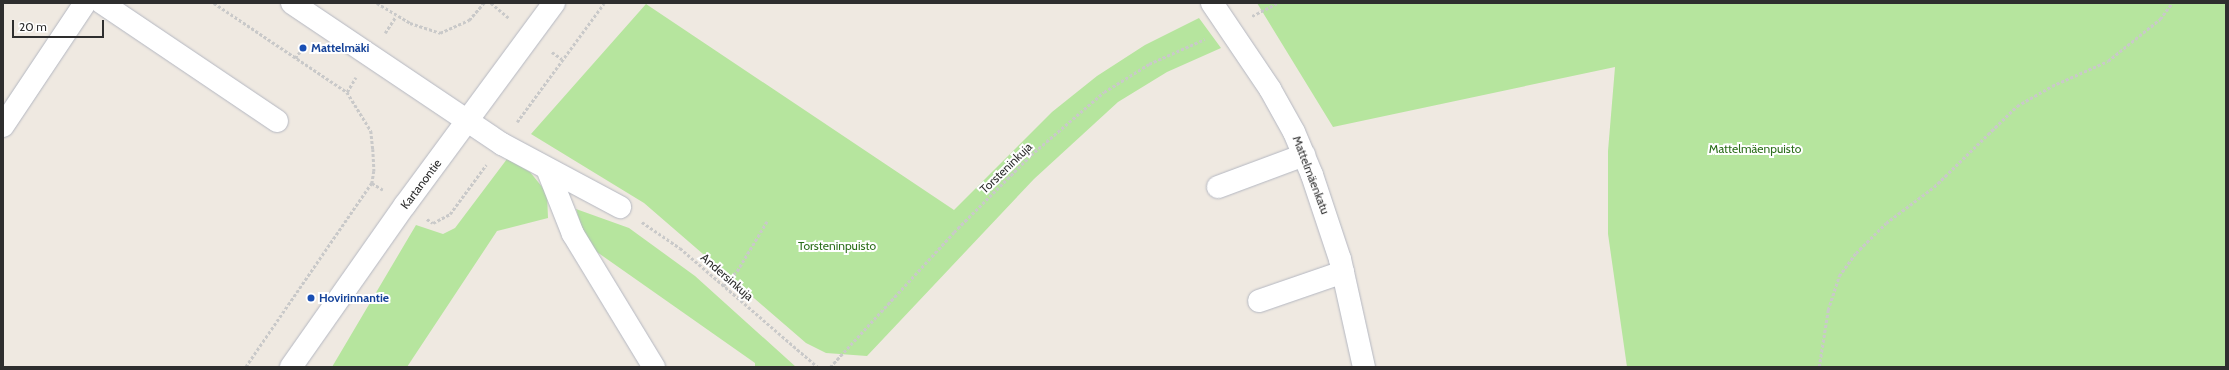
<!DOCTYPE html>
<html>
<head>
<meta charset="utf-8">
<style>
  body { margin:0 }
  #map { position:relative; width:2229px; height:370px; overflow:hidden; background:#efe9e1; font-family:Cabin,sans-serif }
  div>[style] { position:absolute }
  .green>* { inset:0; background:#b6e59e }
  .path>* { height:2.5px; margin-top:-1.25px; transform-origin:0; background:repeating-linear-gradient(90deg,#c9c9c9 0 3px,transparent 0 5px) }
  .roads { filter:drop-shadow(0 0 1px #b4b7c1) drop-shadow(0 0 1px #b4b7c1) }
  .minor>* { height:22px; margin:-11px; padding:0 11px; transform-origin:11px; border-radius:11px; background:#fff }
  .dots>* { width:11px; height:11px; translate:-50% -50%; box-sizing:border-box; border:2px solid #fff; border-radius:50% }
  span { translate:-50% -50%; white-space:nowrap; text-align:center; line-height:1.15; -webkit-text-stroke:4px #fff; paint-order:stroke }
  .transit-label { font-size:12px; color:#164399; font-weight:700 }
  .left { translate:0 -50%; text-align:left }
  .park-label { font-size:12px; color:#2c6e1b }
  .street-label { font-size:12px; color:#2e2e2e }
  .frame { position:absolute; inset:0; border:4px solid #2e2e2e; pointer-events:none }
  .scale { position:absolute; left:12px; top:20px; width:92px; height:18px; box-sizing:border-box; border:2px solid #2e2e2e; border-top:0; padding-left:5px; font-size:12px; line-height:14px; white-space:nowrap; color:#2e2e2e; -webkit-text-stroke:3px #fff; paint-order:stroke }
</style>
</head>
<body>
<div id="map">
  <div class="green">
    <i style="clip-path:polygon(1257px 3px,2226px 3px,2226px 367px,1627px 367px,1608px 234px,1608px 151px,1615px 67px,1333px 127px)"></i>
    <i style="clip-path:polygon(646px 4px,954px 210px,1052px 112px,1097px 76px,1145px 45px,1199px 18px,1221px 48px,1167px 72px,1118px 102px,1034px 179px,867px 356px,826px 353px,806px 343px,644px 203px,531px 134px)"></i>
    <i style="clip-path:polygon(507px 159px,530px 172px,547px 193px,548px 218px,497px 231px,407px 367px,332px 367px,416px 225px,443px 234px,455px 228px)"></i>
    <i style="clip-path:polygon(576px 209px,629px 228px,695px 276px,796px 367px,755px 367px,755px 363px,587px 245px)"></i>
  </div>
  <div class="path">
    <i style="left:214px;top:3px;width:160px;rotate:33.8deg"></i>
    <i style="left:347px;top:92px;width:46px;rotate:58.4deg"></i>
    <i style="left:371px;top:131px;width:18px;rotate:84deg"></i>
    <i style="left:373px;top:149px;width:22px;rotate:87deg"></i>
    <i style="left:374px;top:171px;width:12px;rotate:99deg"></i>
    <i style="left:372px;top:183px;width:223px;rotate:124.4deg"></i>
    <i style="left:377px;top:3px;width:39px;rotate:31deg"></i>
    <i style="left:410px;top:23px;width:32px;rotate:18deg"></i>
    <i style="left:440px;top:33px;width:32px;rotate:-24deg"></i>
    <i style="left:469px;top:20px;width:23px;rotate:-49deg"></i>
    <i style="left:491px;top:3px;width:23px;rotate:40deg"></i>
    <i style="left:1252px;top:16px;width:28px;rotate:-27deg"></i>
    <i style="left:385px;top:33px;width:20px;rotate:-57deg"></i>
    <i style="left:552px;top:52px;width:12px;rotate:35deg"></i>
    <i style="left:295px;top:58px;width:13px;rotate:-51deg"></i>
    <i style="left:347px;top:92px;width:17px;rotate:-59deg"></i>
    <i style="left:517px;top:122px;width:147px;rotate:-53.8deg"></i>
    <i style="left:372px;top:183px;width:13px;rotate:32deg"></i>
    <i style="left:427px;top:219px;width:7px;rotate:34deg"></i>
    <i style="left:433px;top:223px;width:19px;rotate:-28deg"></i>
    <i style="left:450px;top:214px;width:61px;rotate:-53.7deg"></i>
    <i style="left:642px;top:222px;width:46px;rotate:34.4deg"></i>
    <i style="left:680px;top:248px;width:182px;rotate:40.8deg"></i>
    <i style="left:723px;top:286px;width:21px;rotate:-47deg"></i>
    <i style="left:737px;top:271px;width:58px;rotate:-59deg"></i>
    <i style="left:830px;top:367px;width:183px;rotate:-47.4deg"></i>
    <i style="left:954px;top:232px;width:109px;rotate:-45deg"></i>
    <i style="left:1031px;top:155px;width:96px;rotate:-40.8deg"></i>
    <i style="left:1104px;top:92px;width:53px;rotate:-31.9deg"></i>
    <i style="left:1149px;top:64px;width:61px;rotate:-24.1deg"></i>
    <i style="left:1819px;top:367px;width:58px;rotate:-81deg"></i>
    <i style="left:1828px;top:310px;width:36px;rotate:-72deg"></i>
    <i style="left:1839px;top:276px;width:29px;rotate:-54deg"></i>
    <i style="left:1856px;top:253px;width:42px;rotate:-45deg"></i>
    <i style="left:1886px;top:223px;width:60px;rotate:-36.9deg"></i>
    <i style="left:1934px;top:187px;width:116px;rotate:-44.3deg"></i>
    <i style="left:2017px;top:106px;width:40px;rotate:-29.7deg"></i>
    <i style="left:2052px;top:86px;width:61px;rotate:-24.1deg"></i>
    <i style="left:2108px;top:61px;width:67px;rotate:-38.9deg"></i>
    <i style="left:2160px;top:19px;width:20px;rotate:-53deg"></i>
  </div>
  <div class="roads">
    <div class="minor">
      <i style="left:102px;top:3px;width:211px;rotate:34deg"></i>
      <i style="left:292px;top:3px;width:253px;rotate:33.9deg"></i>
      <i style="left:502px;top:144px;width:134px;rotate:28.1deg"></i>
      <i style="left:1212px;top:3px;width:104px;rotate:56deg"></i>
      <i style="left:1270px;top:89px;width:49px;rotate:60.8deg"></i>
      <i style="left:1294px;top:132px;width:47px;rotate:67.3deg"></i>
      <i style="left:1312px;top:175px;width:89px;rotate:71.6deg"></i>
      <i style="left:1340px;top:259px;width:111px;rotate:77.5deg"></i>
      <i style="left:3px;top:126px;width:148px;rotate:-56.3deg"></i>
      <i style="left:548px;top:171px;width:68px;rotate:68.4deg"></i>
      <i style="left:573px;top:234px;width:156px;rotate:58.7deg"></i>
      <i style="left:1218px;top:187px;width:92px;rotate:-20.4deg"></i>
      <i style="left:1259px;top:301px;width:89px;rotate:-19deg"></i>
      <i style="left:291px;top:367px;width:198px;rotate:-54.9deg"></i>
      <i style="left:405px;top:205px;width:251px;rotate:-53.6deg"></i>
    </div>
  </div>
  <div class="dots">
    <i style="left:303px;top:48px;background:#1a4fb4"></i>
    <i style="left:311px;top:298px;background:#1a4fb4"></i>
  </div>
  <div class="transit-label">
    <span class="left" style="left:311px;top:48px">Mattelmäki</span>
    <span class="left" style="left:319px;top:298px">Hovirinnantie</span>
  </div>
  <div class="park-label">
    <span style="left:1755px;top:149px">Mattelmäenpuisto</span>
    <span style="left:837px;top:246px">Torsteninpuisto</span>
  </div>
  <div class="street-label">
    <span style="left:1006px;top:168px;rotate:-44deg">Torsteninkuja</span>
    <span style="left:1311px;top:175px;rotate:69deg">Mattelmäenkatu</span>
    <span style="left:421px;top:184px;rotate:-53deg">Kartanontie</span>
    <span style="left:727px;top:277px;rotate:41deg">Andersinkuja</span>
  </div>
  <div class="frame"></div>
  <div class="scale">20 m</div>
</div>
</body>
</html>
